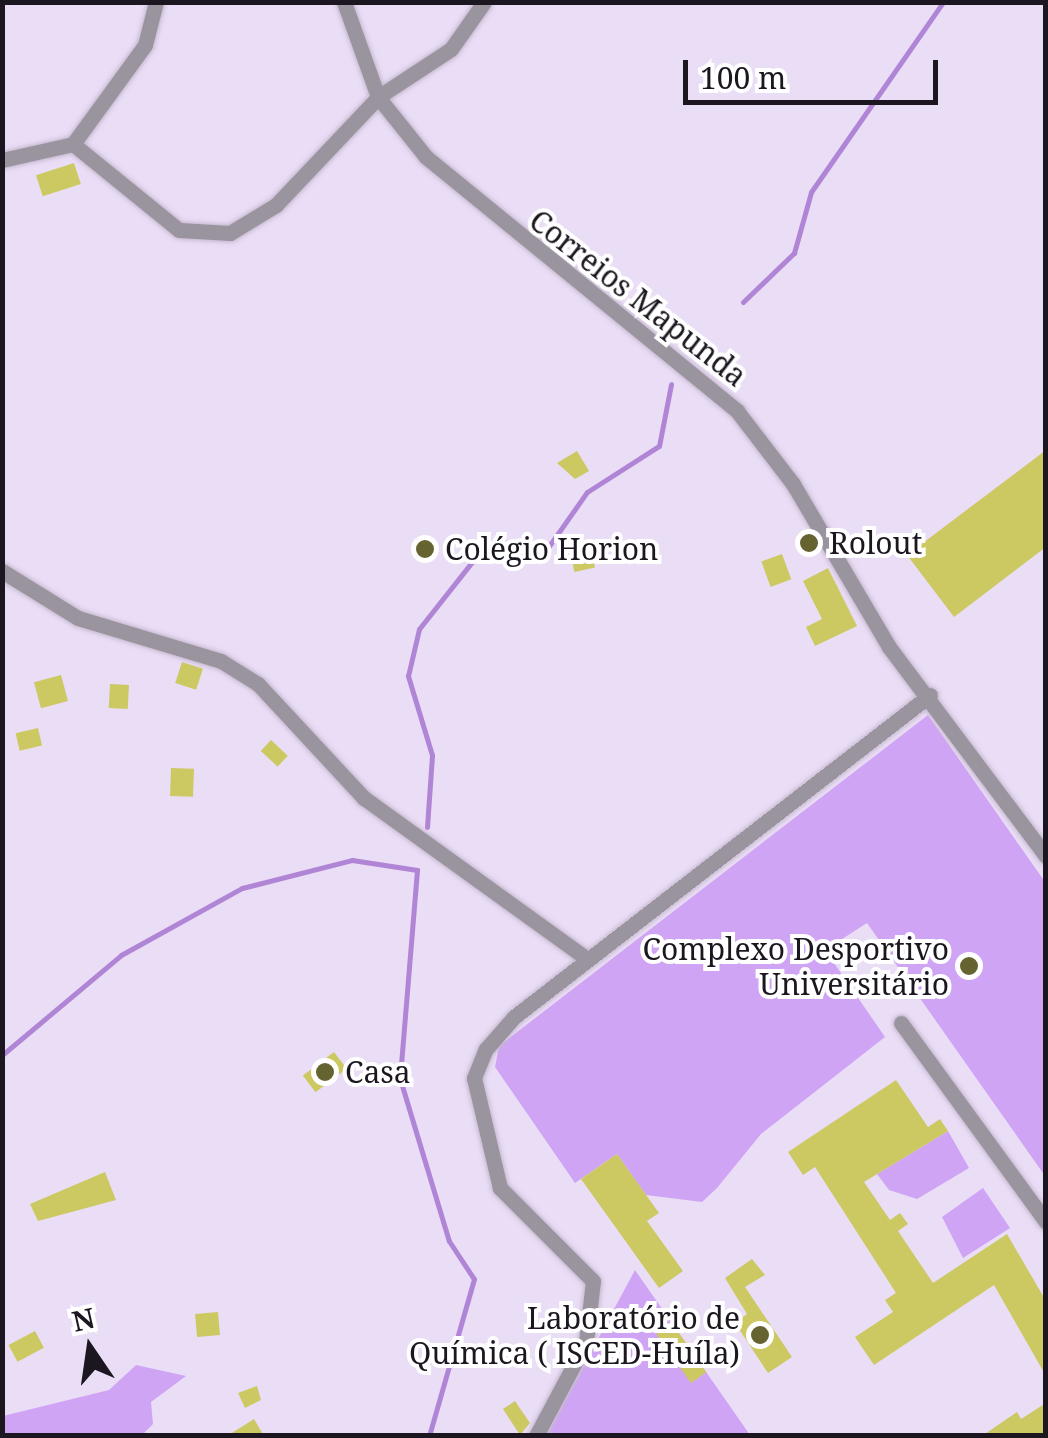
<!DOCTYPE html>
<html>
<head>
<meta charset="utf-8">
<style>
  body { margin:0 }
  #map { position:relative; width:1048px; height:1438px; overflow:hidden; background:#eaddf6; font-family:"Noto Serif",serif }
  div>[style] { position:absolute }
  .green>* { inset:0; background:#d0a4f5 }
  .stream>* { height:5px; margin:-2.5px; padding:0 2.5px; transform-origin:2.5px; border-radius:2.5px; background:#b185d5 }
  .building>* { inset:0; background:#ccc963; transform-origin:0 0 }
  .roads { filter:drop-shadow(0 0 2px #c5b9cf) drop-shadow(0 0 2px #c5b9cf) }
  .street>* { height:15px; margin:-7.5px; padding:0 7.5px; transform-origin:7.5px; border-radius:7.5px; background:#9a949f }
  .dots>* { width:28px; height:28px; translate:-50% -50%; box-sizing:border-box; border:5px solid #fff; border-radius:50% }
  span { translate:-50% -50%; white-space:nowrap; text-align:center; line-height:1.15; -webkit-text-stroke:8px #fff; paint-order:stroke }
  .street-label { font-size:30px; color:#1b161f }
  .poi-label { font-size:30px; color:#1b161f }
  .left { translate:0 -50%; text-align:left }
  .right { translate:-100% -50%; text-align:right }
  .frame { position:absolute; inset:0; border:5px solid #1b161f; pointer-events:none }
  .north { position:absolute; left:40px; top:1298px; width:100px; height:100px; -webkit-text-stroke:8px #fff; paint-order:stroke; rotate:347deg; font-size:28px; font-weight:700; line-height:40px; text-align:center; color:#1b161f }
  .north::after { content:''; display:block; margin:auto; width:35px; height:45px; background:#1b161f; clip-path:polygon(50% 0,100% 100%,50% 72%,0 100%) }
  .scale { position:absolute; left:683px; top:60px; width:255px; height:45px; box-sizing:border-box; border:5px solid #1b161f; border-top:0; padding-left:12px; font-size:30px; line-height:35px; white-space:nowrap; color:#1b161f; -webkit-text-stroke:8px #fff; paint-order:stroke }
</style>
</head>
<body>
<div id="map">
  <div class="green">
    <i style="clip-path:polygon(928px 715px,1045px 882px,1045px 1176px,867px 923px,825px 950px,885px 1037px,761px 1134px,717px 1188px,702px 1202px,646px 1195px,617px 1154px,575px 1183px,495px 1067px,499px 1046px)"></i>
    <i style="clip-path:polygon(948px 1131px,969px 1168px,917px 1199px,889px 1190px,877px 1174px)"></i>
    <i style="clip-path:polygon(983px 1188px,1010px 1228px,963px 1258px,942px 1217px)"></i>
    <i style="clip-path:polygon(635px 1270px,750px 1435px,546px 1436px)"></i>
    <i style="clip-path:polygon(136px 1365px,186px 1376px,151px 1402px,153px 1424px,142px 1435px,3px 1435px,3px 1416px,109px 1390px)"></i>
  </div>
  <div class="stream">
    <i style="left:743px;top:302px;width:71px;rotate:-43.9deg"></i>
    <i style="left:794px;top:253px;width:63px;rotate:-74.4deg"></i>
    <i style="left:811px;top:192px;width:231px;rotate:-55.2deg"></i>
    <i style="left:427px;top:827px;width:72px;rotate:-86deg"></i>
    <i style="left:432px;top:755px;width:83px;rotate:-106.9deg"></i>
    <i style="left:408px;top:676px;width:48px;rotate:-76.8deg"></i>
    <i style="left:419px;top:629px;width:90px;rotate:-51.7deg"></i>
    <i style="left:475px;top:558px;width:67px;rotate:-1.7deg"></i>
    <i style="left:542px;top:556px;width:78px;rotate:-54.9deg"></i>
    <i style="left:587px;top:492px;width:85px;rotate:-32.6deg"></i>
    <i style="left:659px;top:446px;width:63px;rotate:-79deg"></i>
    <i style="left:2px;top:1055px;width:155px;rotate:-40deg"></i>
    <i style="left:121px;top:955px;width:138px;rotate:-29deg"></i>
    <i style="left:242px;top:888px;width:114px;rotate:-14.3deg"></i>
    <i style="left:352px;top:860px;width:66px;rotate:8.7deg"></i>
    <i style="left:417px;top:870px;width:210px;rotate:94.7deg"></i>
    <i style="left:400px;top:1079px;width:169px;rotate:73.2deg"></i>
    <i style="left:449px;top:1241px;width:45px;rotate:56.7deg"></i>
    <i style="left:474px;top:1279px;width:163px;rotate:106deg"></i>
  </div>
  <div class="building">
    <i style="left:74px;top:163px;width:22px;height:40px;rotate:72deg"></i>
    <i style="clip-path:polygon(1046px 450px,1046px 547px,954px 617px,907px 555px)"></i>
    <i style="clip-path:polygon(577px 451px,589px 471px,575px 479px,557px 463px)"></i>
    <i style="left:807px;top:529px;width:19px;height:11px;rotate:62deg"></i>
    <i style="left:591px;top:549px;width:19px;height:21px;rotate:78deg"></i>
    <i style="left:782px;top:554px;width:27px;height:22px;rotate:70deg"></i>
    <i style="clip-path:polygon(828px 568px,857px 626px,815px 646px,806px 627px,822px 619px,803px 581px)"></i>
    <i style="left:182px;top:662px;width:22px;height:22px;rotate:18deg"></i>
    <i style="left:61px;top:675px;width:27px;height:28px;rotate:75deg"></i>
    <i style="left:110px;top:684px;width:19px;height:24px;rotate:3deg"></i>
    <i style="left:38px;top:728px;width:18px;height:23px;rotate:77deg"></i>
    <i style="left:271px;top:740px;width:23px;height:15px;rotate:43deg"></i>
    <i style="left:171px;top:768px;width:23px;height:28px;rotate:2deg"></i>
    <i style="left:334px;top:1052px;width:21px;height:39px;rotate:53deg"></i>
    <i style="clip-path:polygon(896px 1080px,928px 1127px,940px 1119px,948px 1131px,864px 1182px,890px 1220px,900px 1213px,908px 1224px,898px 1231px,933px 1283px,1007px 1234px,1046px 1301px,1046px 1376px,994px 1285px,874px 1365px,855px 1337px,893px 1312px,885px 1300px,896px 1293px,815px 1167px,803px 1175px,788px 1152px)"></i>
    <i style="clip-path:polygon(617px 1154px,659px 1213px,647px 1221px,683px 1271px,659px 1288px,581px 1179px)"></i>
    <i style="clip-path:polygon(105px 1172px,116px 1200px,38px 1221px,30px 1204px)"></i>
    <i style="clip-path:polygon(752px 1259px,765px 1275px,745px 1287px,792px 1357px,768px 1373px,735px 1323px,747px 1314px,725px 1278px)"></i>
    <i style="left:218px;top:1312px;width:23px;height:23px;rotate:85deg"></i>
    <i style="left:672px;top:1323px;width:60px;height:19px;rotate:55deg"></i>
    <i style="left:35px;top:1331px;width:19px;height:30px;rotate:62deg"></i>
    <i style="clip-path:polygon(257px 1386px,261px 1400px,245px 1408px,238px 1393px)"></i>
    <i style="clip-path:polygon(515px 1401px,530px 1423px,520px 1435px,503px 1409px)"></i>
    <i style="clip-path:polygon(1046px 1403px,1046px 1436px,982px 1436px,1017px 1412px,1021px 1419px)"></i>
    <i style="clip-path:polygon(254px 1419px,264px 1436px,227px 1436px)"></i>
  </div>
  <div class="roads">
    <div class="street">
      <i style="left:344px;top:2px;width:101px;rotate:70.3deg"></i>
      <i style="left:378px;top:97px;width:77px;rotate:51.3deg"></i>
      <i style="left:426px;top:157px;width:402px;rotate:39.2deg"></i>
      <i style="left:737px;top:411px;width:92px;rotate:52.5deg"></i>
      <i style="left:793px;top:484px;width:189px;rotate:59.5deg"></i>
      <i style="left:889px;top:647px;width:261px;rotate:53.1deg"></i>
      <i style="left:73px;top:144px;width:122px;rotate:-54deg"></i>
      <i style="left:145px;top:45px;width:44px;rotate:-75.7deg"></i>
      <i style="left:2px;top:160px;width:73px;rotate:-12.7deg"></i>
      <i style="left:73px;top:144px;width:136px;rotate:39.1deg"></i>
      <i style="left:179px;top:230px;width:51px;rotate:3.4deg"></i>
      <i style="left:230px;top:233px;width:54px;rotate:-31.3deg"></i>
      <i style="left:276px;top:205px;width:149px;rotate:-46.6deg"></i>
      <i style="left:378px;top:97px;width:87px;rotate:-33.3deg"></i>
      <i style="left:451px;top:49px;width:57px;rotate:-54.9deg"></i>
      <i style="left:2px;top:571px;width:89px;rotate:31.7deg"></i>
      <i style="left:78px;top:618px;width:149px;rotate:16.7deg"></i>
      <i style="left:221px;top:661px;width:44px;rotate:31.9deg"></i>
      <i style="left:258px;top:684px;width:156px;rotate:47.1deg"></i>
      <i style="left:364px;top:798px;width:275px;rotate:35.8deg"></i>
      <i style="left:901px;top:1023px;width:246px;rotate:53.9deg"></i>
      <i style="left:536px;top:1436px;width:106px;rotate:-62deg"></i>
      <i style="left:586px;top:1342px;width:61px;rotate:-83.5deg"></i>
      <i style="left:593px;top:1281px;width:132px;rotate:-135deg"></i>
      <i style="left:500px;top:1188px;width:113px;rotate:-103.3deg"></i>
      <i style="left:474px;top:1078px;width:31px;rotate:-68deg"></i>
      <i style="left:486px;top:1049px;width:43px;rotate:-48.8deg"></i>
      <i style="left:514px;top:1017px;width:526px;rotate:-37.74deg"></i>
    </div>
  </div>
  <div class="dots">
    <i style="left:809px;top:543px;background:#656330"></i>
    <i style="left:425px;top:549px;background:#656330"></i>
    <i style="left:969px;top:966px;background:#656330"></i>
    <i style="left:325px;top:1072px;background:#656330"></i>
    <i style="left:760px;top:1335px;background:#656330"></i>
  </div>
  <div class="street-label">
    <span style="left:638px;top:298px;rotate:38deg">Correios Mapunda</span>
  </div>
  <div class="poi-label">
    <span class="left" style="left:829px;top:543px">Rolout</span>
    <span class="left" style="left:445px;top:549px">Colégio Horion</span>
    <span class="right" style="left:949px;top:966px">Complexo Desportivo<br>Universitário</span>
    <span class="left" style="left:345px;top:1072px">Casa</span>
    <span class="right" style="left:740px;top:1335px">Laboratório de<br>Química ( ISCED-Huíla)</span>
  </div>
  <div class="frame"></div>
  <div class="north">N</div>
  <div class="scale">100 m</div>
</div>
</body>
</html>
